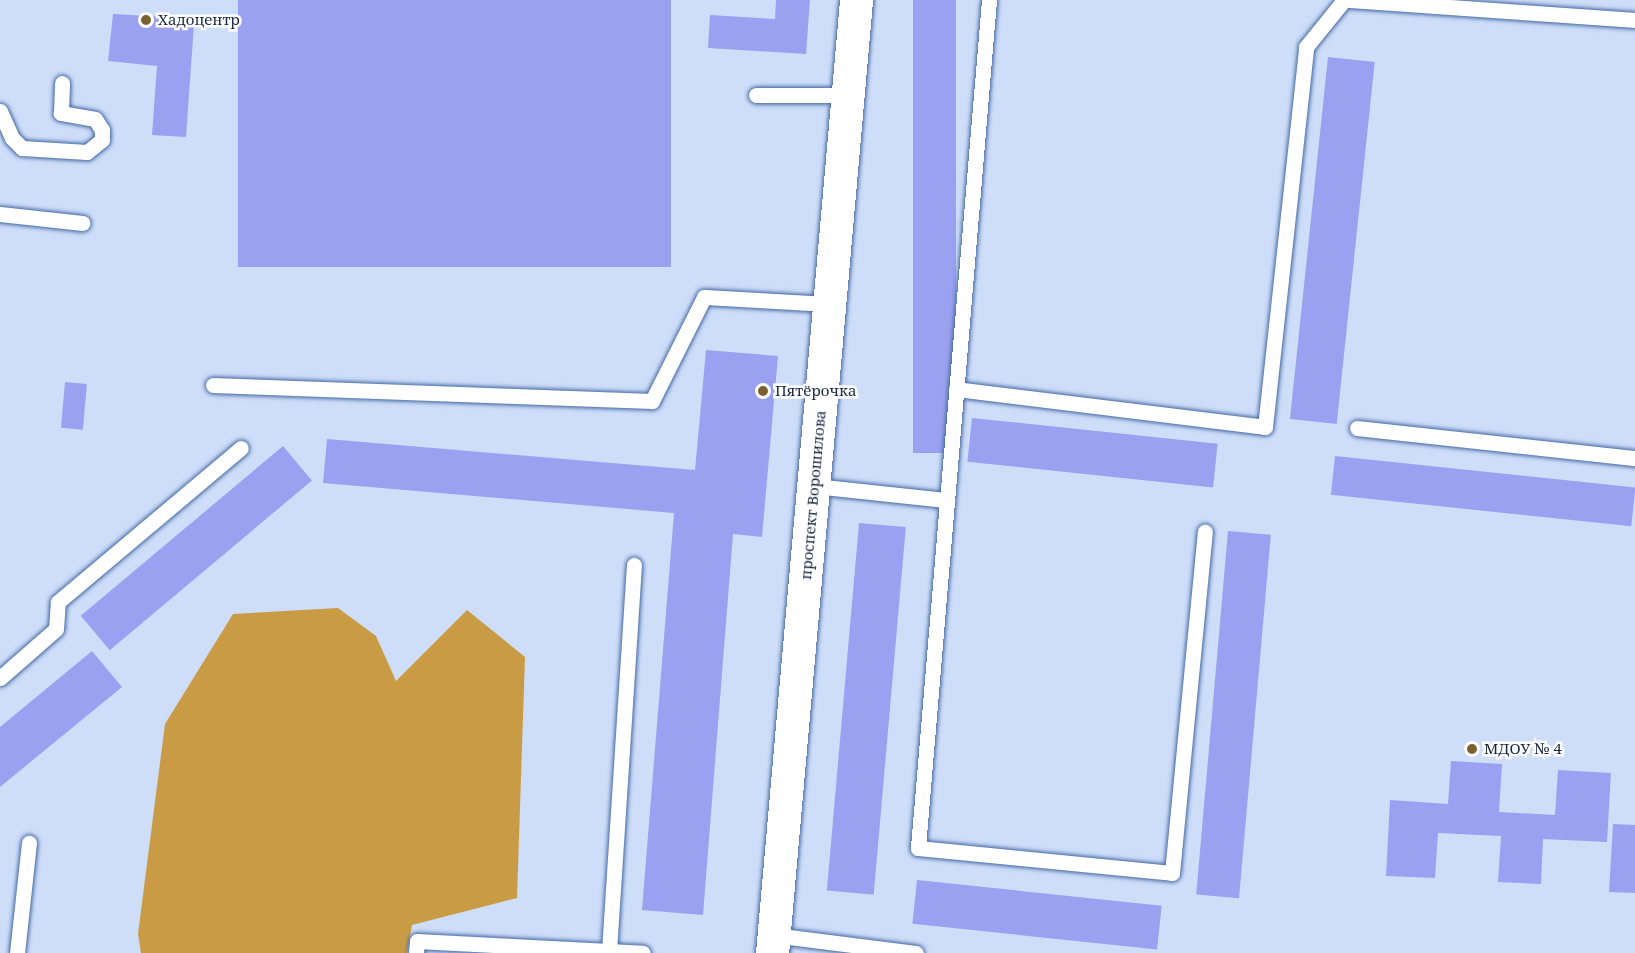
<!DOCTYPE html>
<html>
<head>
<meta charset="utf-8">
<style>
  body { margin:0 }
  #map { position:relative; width:1635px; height:953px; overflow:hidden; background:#cedef9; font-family:"Noto Serif",serif }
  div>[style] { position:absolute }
  .forest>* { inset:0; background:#c99b45 }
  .building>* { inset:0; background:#9ba1f1; transform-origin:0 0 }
  .roads { filter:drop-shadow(0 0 2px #4468a3) drop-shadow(0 0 2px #4468a3) }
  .service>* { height:15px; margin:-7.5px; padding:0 7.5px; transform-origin:7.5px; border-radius:7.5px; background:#fff }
  .tertiary>* { height:33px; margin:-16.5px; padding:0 16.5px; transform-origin:16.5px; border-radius:16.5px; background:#fff }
  .dots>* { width:16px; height:16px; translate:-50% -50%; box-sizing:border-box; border:3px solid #fefefe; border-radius:50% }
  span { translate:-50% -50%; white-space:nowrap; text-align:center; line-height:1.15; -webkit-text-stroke:5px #fefefe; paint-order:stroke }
  .poi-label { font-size:15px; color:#1a2942 }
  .left { translate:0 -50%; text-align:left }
  .street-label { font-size:15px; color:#1a2942 }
</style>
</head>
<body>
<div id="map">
  <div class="forest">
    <i style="clip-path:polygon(338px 608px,376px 636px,396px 681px,467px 610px,525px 657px,517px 898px,412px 925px,407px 953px,141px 953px,138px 934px,165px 724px,233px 614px)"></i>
  </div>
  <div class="building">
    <i style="left:238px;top:0;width:433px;height:267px"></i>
    <i style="clip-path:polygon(776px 0,810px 0,806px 54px,708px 48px,710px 15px,775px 19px)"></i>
    <i style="left:913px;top:0;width:43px;height:453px"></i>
    <i style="clip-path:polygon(113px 14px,166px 17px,173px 24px,194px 24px,186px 137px,152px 135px,157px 66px,108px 61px)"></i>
    <i style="left:1328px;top:57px;width:47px;height:364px;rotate:6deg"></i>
    <i style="clip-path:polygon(706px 350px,778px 356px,762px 537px,733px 534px,703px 915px,642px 910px,674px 513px,323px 483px,327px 439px,695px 470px)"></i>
    <i style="left:65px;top:382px;width:22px;height:46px;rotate:5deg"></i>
    <i style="left:972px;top:418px;width:247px;height:44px;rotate:6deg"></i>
    <i style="left:283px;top:446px;width:45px;height:264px;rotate:50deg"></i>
    <i style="left:1335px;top:456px;width:302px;height:39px;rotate:6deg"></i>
    <i style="left:859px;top:523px;width:47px;height:369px;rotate:5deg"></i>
    <i style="left:1228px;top:531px;width:43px;height:365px;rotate:5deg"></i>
    <i style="clip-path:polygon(92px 651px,122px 687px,0 787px,0 727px)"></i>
    <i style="clip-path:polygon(1451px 761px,1502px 764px,1499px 812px,1555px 815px,1558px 770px,1611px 773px,1607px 842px,1543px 839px,1541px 884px,1498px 882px,1501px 836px,1438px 833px,1435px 878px,1386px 876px,1390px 800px,1448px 804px)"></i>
    <i style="clip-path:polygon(1613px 824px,1635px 825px,1635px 893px,1609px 892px)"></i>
    <i style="left:917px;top:880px;width:246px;height:44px;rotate:6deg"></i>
  </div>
  <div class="roads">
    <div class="service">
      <i style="left:989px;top:0;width:851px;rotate:94.79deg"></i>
      <i style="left:918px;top:848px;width:255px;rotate:5.6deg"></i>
      <i style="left:1172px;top:873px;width:343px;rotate:-84.5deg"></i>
      <i style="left:1350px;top:0;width:286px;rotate:4deg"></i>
      <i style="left:756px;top:95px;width:91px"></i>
      <i style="left:0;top:111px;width:30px;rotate:66deg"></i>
      <i style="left:12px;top:138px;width:14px;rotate:45deg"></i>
      <i style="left:22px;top:148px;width:65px;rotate:3.5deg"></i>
      <i style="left:87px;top:152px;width:19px;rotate:-39deg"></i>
      <i style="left:102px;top:140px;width:10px;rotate:-90deg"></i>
      <i style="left:102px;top:130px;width:13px;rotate:-122deg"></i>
      <i style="left:95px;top:119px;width:35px;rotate:-170deg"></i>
      <i style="left:61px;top:113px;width:30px;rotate:-88deg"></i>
      <i style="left:0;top:214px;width:83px;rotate:6.2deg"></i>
      <i style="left:213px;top:385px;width:439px;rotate:2.1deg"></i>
      <i style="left:652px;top:401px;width:116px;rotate:-63.4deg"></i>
      <i style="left:704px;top:297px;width:125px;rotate:3.2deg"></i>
      <i style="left:956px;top:389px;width:311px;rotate:7deg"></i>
      <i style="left:1265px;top:427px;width:382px;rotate:-83.8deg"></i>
      <i style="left:1306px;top:47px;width:60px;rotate:-51deg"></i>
      <i style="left:1357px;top:428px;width:280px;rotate:6.2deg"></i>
      <i style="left:815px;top:486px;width:133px;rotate:6.1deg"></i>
      <i style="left:0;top:678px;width:74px;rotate:-41.2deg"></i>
      <i style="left:56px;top:629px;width:27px;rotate:-86deg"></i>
      <i style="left:58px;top:602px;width:239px;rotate:-40.1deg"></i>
      <i style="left:773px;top:935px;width:144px;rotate:7.2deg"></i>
      <i style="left:609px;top:951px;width:387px;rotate:-86.3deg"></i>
      <i style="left:17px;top:953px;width:111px;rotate:-83.8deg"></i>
      <i style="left:416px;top:953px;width:12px;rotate:-85deg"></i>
      <i style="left:417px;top:941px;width:226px;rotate:3deg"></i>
    </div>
    <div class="tertiary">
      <i style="left:772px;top:953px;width:957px;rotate:-84.96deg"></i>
    </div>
  </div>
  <div class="dots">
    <i style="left:146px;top:20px;background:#7b6032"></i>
    <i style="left:763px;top:391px;background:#7b6032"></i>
    <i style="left:1472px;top:749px;background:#7b6032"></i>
  </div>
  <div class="poi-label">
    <span class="left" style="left:158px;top:20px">Хадоцентр</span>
    <span class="left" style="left:775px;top:391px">Пятёрочка</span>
    <span class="left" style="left:1484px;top:749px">МДОУ № 4</span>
  </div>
  <div class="street-label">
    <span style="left:813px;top:495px;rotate:-85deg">проспект Ворошилова</span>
  </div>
</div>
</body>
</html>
